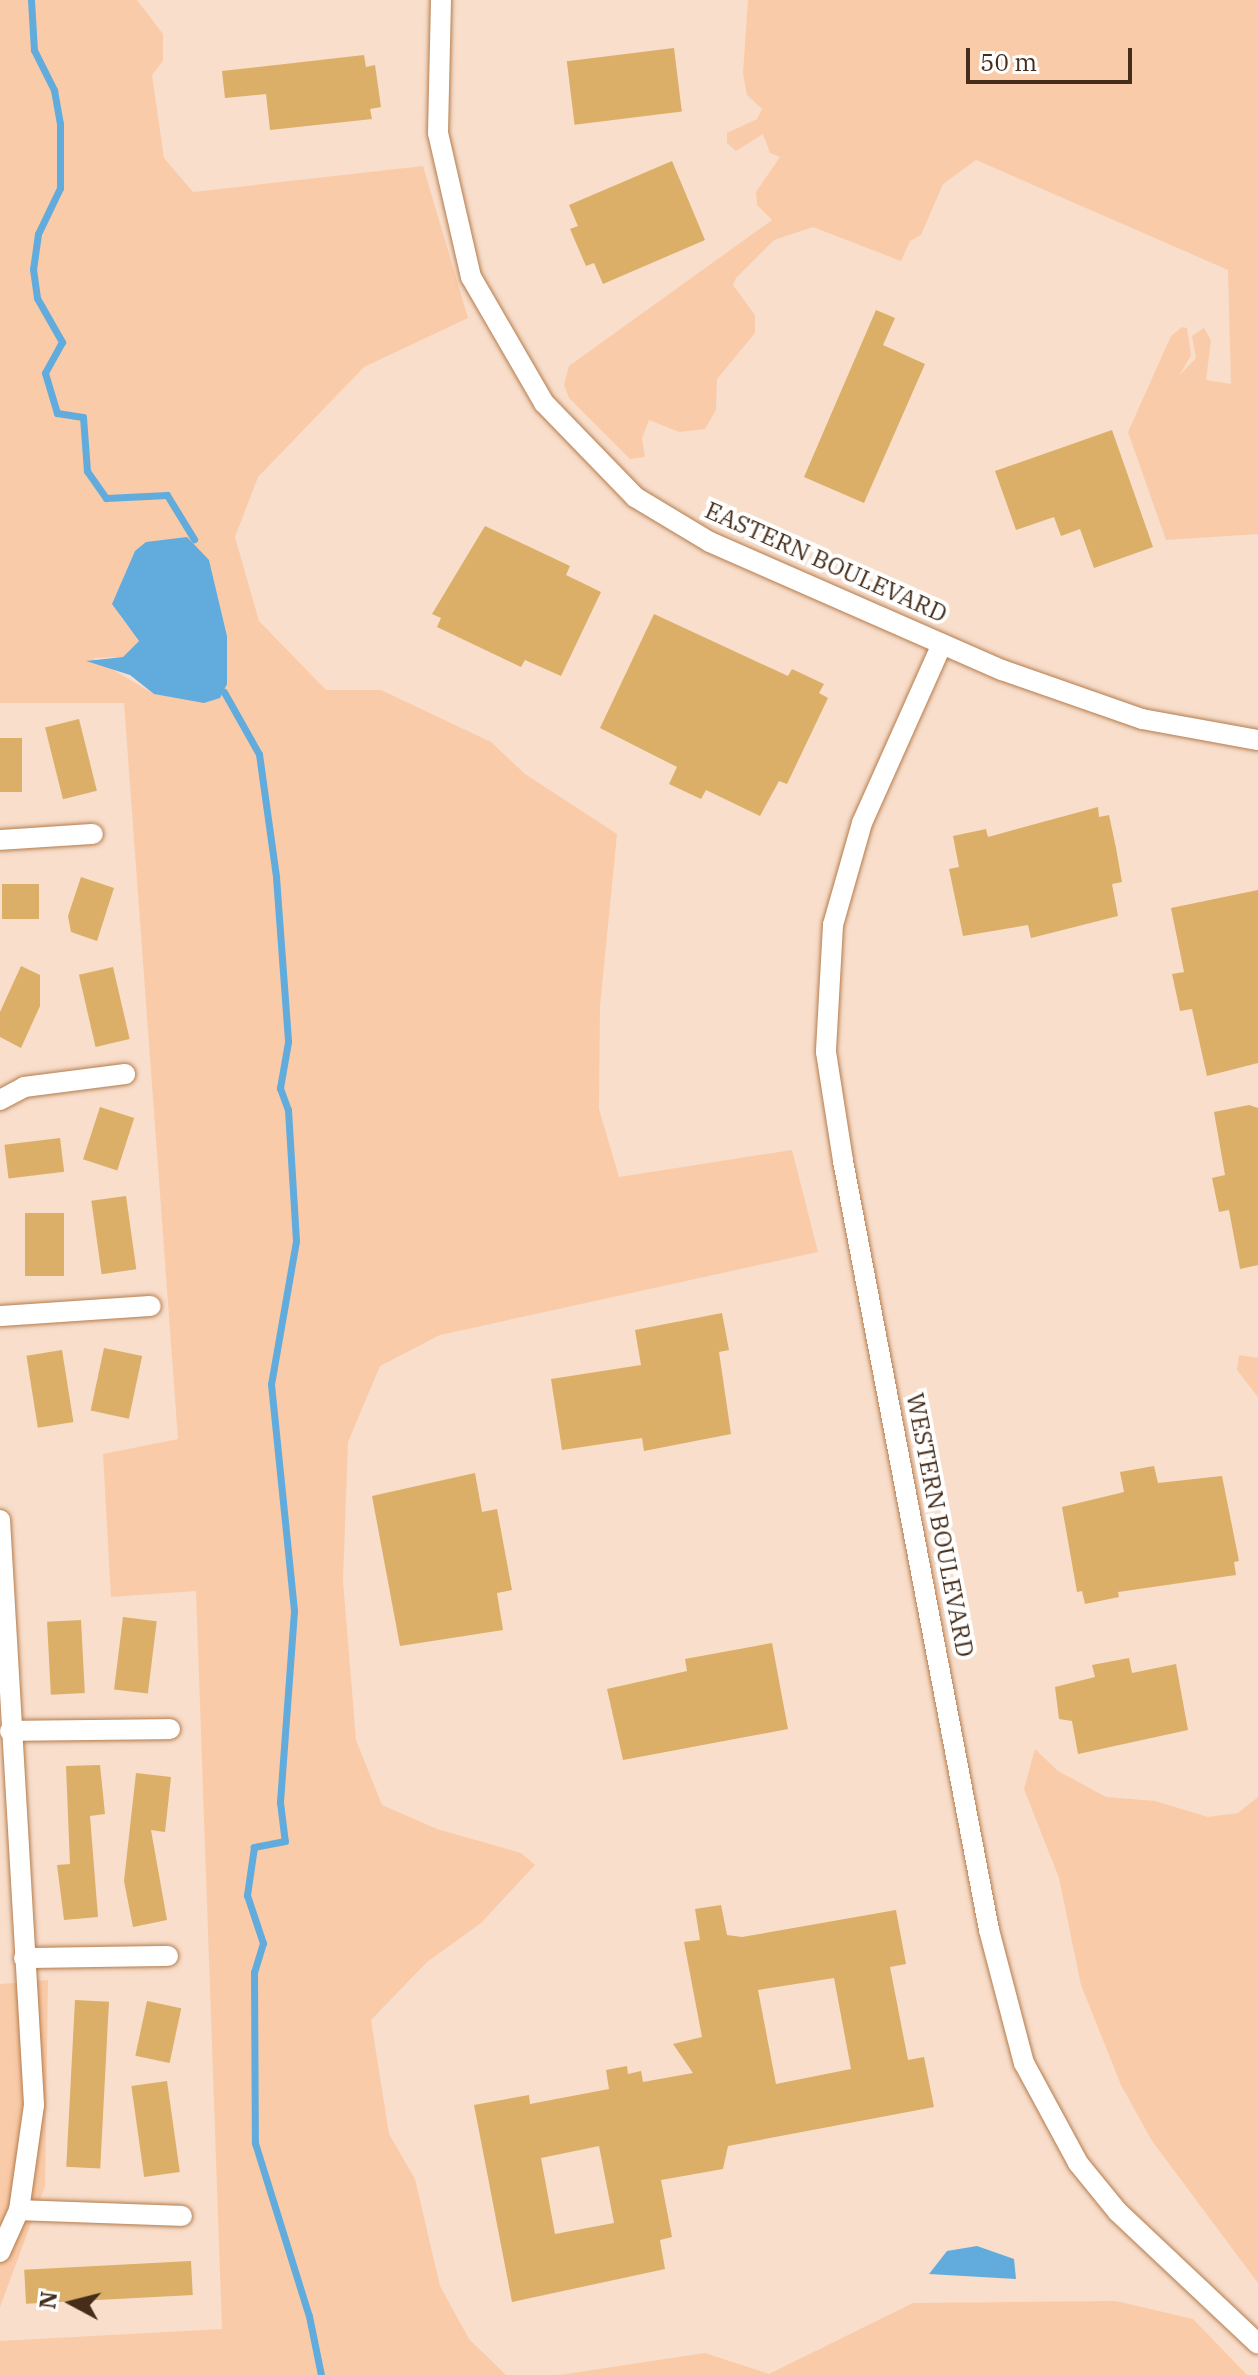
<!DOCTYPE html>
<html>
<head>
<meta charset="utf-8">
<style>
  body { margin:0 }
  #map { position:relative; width:1258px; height:2375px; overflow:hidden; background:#f8decb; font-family:"IBM Plex Serif",serif }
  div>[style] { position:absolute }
  .green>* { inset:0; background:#facba8 }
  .water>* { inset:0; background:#61acdd }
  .stream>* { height:7px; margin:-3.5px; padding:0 3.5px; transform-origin:3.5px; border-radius:3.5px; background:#61acdd }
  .building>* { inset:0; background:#dbaf68; transform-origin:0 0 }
  .roads { filter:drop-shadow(0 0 2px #b57c4d) drop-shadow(0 0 2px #b57c4d) }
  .street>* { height:20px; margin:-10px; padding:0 10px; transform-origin:10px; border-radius:10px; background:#fff }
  span { translate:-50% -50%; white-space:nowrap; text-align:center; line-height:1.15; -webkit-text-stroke:8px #fff; paint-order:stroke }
  .street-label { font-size:24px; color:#452d1a }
  .north { position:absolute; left:32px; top:2263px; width:80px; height:80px; -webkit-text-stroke:6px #fff; paint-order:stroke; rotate:277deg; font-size:22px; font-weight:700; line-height:32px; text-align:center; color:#452d1a }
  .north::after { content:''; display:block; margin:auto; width:28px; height:36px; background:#452d1a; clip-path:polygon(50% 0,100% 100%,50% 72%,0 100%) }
  .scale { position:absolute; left:966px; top:48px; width:166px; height:36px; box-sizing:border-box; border:4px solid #452d1a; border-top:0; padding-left:10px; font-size:24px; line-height:28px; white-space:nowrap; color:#452d1a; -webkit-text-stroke:6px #fff; paint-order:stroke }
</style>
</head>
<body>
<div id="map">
  <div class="green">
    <i style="clip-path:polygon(evenodd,0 0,137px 0,163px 34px,163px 61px,152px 75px,164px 158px,193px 192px,423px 166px,468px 318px,364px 367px,258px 477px,235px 537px,259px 621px,326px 690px,381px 690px,491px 742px,525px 774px,617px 834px,600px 1006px,599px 1109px,619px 1177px,792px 1150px,818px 1252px,440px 1335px,380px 1366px,348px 1442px,343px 1581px,356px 1740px,382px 1805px,437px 1829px,521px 1853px,535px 1865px,481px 1923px,427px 1962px,371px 2020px,389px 2134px,415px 2179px,440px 2286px,469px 2339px,506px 2375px,0 2375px,0 2341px,222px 2329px,196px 1591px,111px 1597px,103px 1454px,178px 1439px,124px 703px,0 703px,0 0,209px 560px,227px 636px,227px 684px,154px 694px,93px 658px,123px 657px,139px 641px,120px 616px,121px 587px,209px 560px)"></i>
    <i style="clip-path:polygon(748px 0,1258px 0,1258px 534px,1166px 540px,1128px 432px,1171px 336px,1182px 327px,1187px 328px,1191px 355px,1179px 376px,1196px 358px,1192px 336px,1204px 328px,1211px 340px,1206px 380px,1231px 384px,1228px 270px,976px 160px,943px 184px,921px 235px,910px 241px,901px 261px,813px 227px,774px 240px,736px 278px,733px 285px,755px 315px,755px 333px,717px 379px,716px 410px,705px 429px,679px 432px,649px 420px,642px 438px,645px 457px,630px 459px,569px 398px,564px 385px,569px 366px,772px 220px,757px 205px,756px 192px,780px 157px,770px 153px,763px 134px,736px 151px,727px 143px,727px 133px,757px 119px,762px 109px,747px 95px,743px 74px)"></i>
    <i style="clip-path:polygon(1239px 1355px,1258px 1358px,1258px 1397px,1237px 1370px)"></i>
    <i style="clip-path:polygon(1035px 1749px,1058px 1771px,1106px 1797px,1155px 1801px,1208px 1817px,1238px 1813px,1258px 1797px,1258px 2283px,1152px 2141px,1121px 2085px,1081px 1985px,1059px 1878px,1024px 1789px)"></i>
    <i style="clip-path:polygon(48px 1980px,45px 2186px,0 2307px,0 1984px)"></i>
    <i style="clip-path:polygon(1116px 2301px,1193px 2319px,1247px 2375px,559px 2375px,705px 2353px,769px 2374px,913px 2303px)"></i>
  </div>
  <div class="water">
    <i style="clip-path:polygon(187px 537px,209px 560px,227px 636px,227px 684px,220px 698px,204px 703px,154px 694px,130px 675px,86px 661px,123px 657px,139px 641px,112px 604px,135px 551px,146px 542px)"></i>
    <i style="clip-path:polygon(977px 2246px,1014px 2259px,1016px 2279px,929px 2274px,947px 2251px)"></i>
  </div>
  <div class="stream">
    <i style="left:31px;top:0;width:50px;rotate:86.6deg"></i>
    <i style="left:34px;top:50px;width:45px;rotate:63.4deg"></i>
    <i style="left:54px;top:90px;width:35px;rotate:80deg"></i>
    <i style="left:60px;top:124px;width:64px;rotate:90deg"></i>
    <i style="left:60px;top:188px;width:51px;rotate:115.6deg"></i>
    <i style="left:38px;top:234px;width:35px;rotate:98deg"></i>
    <i style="left:33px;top:269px;width:29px;rotate:82deg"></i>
    <i style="left:37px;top:298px;width:51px;rotate:60.4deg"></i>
    <i style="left:62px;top:342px;width:35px;rotate:119deg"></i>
    <i style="left:45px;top:373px;width:42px;rotate:73.3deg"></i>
    <i style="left:57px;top:413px;width:26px;rotate:9deg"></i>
    <i style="left:83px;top:417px;width:54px;rotate:85.8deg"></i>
    <i style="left:87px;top:471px;width:33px;rotate:55deg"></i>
    <i style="left:106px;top:498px;width:61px;rotate:-2.8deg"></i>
    <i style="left:167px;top:495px;width:52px;rotate:58.5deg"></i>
    <i style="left:224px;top:692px;width:71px;rotate:60.6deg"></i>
    <i style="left:259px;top:754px;width:124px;rotate:82.1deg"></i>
    <i style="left:276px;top:877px;width:165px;rotate:85.8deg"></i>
    <i style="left:288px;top:1042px;width:47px;rotate:99.9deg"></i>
    <i style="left:280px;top:1088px;width:23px;rotate:70deg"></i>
    <i style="left:288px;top:1110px;width:131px;rotate:86.5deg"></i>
    <i style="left:296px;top:1241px;width:145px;rotate:99.9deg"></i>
    <i style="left:271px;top:1384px;width:228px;rotate:84.2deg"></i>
    <i style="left:294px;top:1611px;width:192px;rotate:94.2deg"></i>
    <i style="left:280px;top:1802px;width:39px;rotate:83deg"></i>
    <i style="left:285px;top:1841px;width:32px;rotate:169deg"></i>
    <i style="left:254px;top:1847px;width:49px;rotate:98.3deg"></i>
    <i style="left:247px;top:1895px;width:51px;rotate:71.6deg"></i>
    <i style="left:263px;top:1943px;width:30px;rotate:107deg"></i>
    <i style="left:254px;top:1972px;width:171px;rotate:89.7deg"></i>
    <i style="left:255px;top:2143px;width:181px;rotate:72.7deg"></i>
    <i style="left:309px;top:2316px;width:60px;rotate:78.5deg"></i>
  </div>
  <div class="building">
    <i style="left:674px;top:48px;width:64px;height:108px;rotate:83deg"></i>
    <i style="clip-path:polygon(364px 55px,366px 67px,375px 65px,381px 107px,370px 109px,372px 119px,270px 130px,266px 94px,225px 98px,222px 71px)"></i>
    <i style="clip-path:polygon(672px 161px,705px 240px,603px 284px,594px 263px,586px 266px,570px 229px,578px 226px,569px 205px)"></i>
    <i style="clip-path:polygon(876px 310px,895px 318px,883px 345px,925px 364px,864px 503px,804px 477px)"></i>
    <i style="clip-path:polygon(1112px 430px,1153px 547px,1094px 568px,1080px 529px,1061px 536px,1054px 517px,1016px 530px,995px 471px)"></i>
    <i style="clip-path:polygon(485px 526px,570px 566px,566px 575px,601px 592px,561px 676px,525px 660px,521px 667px,437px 627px,441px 618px,432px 614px)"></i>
    <i style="clip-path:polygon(654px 614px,788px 676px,792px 669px,824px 684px,819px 693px,828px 698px,787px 784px,779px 781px,760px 816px,706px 790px,701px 799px,669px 784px,677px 767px,600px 728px)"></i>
    <i style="left:79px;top:719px;width:74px;height:35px;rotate:76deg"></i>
    <i style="left:0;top:738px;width:22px;height:54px"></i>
    <i style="clip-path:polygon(1098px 807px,1099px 817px,1109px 815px,1116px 848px,1122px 882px,1112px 884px,1118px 916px,1031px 938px,1028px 925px,963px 936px,949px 869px,959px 867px,953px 836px,986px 829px,988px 837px)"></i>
    <i style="clip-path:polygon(81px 877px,114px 888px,97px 941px,71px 932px,68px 916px)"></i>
    <i style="left:39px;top:884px;width:35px;height:37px;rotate:90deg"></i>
    <i style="clip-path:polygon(1258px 890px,1258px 1063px,1207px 1076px,1192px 1009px,1180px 1011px,1172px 974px,1184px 972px,1171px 908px)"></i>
    <i style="clip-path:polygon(21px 966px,40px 975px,40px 1006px,21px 1048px,0 1037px,0 1012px)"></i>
    <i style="left:113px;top:967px;width:74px;height:35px;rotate:77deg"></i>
    <i style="clip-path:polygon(1249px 1105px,1258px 1108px,1258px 1265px,1240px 1269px,1229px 1210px,1219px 1212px,1212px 1178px,1225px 1175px,1214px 1112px)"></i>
    <i style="left:100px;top:1107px;width:36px;height:55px;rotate:18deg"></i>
    <i style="left:60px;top:1138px;width:34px;height:56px;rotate:83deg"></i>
    <i style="left:126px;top:1196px;width:74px;height:35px;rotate:82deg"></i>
    <i style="left:25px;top:1213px;width:39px;height:63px"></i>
    <i style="clip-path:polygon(722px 1313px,729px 1350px,719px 1352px,731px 1434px,644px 1451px,642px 1438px,562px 1450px,551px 1379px,641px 1365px,635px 1330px)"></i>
    <i style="left:104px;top:1348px;width:39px;height:64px;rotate:12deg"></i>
    <i style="left:62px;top:1350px;width:73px;height:36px;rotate:81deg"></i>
    <i style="clip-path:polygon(1154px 1466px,1158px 1483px,1222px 1476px,1239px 1561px,1234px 1562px,1236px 1575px,1118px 1592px,1119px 1597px,1085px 1604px,1082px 1591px,1077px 1592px,1062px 1507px,1124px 1492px,1120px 1472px)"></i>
    <i style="clip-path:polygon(475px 1473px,482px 1512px,497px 1509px,512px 1590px,497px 1593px,503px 1630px,400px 1646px,372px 1496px)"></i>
    <i style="left:123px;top:1617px;width:34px;height:73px;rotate:7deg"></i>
    <i style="left:81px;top:1620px;width:73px;height:34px;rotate:87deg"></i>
    <i style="clip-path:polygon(772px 1643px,788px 1729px,623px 1760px,607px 1689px,687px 1671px,685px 1659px)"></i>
    <i style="clip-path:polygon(1129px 1658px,1132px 1673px,1176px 1664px,1188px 1730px,1078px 1754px,1072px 1721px,1059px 1719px,1055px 1687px,1095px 1677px,1092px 1665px)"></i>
    <i style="clip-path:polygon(100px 1765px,105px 1814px,90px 1816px,98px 1917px,64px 1920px,57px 1865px,70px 1864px,66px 1766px)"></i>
    <i style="clip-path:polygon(136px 1773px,171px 1777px,165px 1832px,151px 1830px,167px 1920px,133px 1927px,124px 1881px)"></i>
    <i style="clip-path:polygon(evenodd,721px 1905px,727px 1935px,742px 1937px,896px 1910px,906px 1964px,890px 1967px,908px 2060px,924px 2057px,934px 2107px,728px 2146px,723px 2169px,661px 2180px,672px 2237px,660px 2240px,665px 2269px,512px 2302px,474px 2105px,529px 2095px,530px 2104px,609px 2089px,606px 2070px,627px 2066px,628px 2074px,641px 2071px,643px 2082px,693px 2073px,673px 2044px,702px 2037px,684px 1942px,700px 1940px,695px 1909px,721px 1905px,834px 1978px,851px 2069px,776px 2084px,758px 1990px,834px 1978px,721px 1905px,599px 2146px,614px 2223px,555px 2234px,541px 2158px,599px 2146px)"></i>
    <i style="left:75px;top:2000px;width:34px;height:167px;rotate:3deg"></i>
    <i style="left:147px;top:2001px;width:35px;height:56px;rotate:12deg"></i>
    <i style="left:167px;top:2081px;width:92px;height:36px;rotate:82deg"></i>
    <i style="left:191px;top:2261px;width:34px;height:167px;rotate:87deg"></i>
  </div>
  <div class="roads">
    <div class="street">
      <i style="left:441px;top:0;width:133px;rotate:91.3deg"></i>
      <i style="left:438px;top:133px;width:148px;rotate:77.1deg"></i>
      <i style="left:471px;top:277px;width:146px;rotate:59.9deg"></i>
      <i style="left:544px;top:403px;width:131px;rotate:45.9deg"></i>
      <i style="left:635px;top:497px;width:87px;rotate:31deg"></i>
      <i style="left:710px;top:542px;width:319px;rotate:23.7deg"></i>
      <i style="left:1002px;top:670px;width:148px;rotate:19.3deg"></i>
      <i style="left:1142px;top:719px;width:118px;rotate:10.3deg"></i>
      <i style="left:942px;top:644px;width:196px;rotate:114.1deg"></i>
      <i style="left:862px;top:823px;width:106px;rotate:105.9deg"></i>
      <i style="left:833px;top:925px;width:127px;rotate:93.2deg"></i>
      <i style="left:826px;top:1052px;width:110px;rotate:81.1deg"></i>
      <i style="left:843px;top:1161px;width:783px;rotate:79.25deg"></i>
      <i style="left:989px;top:1930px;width:138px;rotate:75.3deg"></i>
      <i style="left:1024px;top:2063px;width:114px;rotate:61.6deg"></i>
      <i style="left:1078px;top:2163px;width:63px;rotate:50.8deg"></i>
      <i style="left:1118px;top:2212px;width:192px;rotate:43.3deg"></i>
      <i style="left:0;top:840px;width:93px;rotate:-3.7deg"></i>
      <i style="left:0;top:1100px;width:27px;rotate:-28deg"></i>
      <i style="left:24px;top:1087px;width:102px;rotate:-7.3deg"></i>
      <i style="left:0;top:1316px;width:151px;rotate:-3.8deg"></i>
      <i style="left:0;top:1520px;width:586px;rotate:86.67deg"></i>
      <i style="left:34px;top:2105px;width:106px;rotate:98.1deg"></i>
      <i style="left:19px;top:2210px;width:46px;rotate:114.3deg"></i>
      <i style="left:10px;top:1731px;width:160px;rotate:-0.7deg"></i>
      <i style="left:24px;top:1958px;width:144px;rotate:-0.8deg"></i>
      <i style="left:19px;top:2210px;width:163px;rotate:2.1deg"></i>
    </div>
  </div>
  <div class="street-label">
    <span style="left:826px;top:562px;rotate:24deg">EASTERN BOULEVARD</span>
    <span style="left:940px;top:1525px;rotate:79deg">WESTERN BOULEVARD</span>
  </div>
  <div class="north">N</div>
  <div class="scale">50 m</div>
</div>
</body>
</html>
